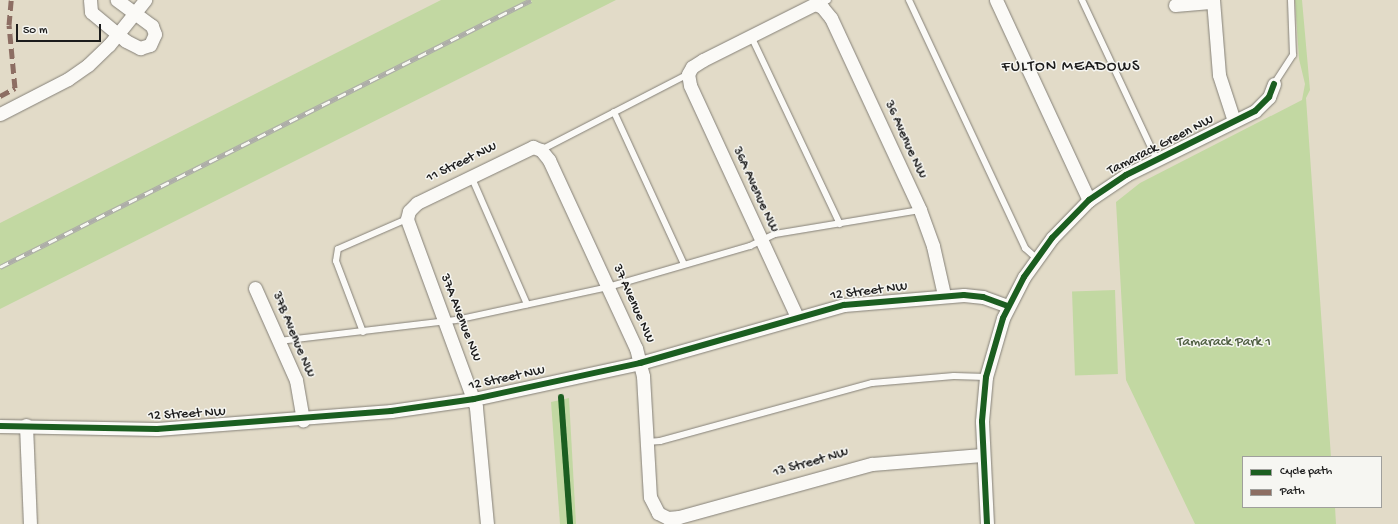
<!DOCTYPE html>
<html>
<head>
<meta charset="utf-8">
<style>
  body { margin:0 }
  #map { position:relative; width:1398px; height:524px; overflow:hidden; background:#e2dbc8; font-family:"Gochi Hand",sans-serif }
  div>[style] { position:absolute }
  .green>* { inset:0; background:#c2d8a2; transform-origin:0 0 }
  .roads { filter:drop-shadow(0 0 1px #858178) drop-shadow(0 0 1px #858178) }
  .lane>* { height:6px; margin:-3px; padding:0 3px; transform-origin:3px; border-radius:3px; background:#fbfaf7 }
  .street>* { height:13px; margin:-6.5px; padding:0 6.5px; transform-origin:6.5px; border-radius:6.5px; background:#fbfaf7 }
  .rail>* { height:4.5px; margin-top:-2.25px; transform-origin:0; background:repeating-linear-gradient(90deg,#f6f6f2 0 9px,#adaca9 0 18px); box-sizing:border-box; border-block:1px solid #adaca9 }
  .quiet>* { height:5px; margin-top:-2.5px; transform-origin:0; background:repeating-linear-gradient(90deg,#8d6e63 0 10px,transparent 0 15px) }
  .cycleway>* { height:6px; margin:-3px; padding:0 3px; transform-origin:3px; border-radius:3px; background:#1b5e20 }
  span { translate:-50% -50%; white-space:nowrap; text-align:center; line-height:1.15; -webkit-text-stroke:3px #f6f6f2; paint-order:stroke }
  .street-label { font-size:14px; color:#1c1c1c }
  .park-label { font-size:14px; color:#4d5d40 }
  .quarter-label { font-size:16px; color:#1c1c1c; letter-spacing:1px }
  .legend { position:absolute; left:1242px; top:456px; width:140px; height:52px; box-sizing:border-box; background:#f6f6f2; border:1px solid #9f9f9c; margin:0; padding:5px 7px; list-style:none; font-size:12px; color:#1c1c1c }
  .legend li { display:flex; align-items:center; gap:8px; height:20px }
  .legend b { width:20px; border:1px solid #9f9f9c }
  .scale { position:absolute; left:16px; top:24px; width:85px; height:18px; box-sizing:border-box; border:2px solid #1c1c1c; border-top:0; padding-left:5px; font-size:12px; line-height:14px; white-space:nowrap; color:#1c1c1c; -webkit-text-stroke:3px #f6f6f2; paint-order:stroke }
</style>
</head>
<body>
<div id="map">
  <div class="green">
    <i style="clip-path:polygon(441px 0,616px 0,0 309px,0 223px)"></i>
    <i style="clip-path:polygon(1295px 0,1302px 0,1310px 90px,1306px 98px,1331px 457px,1243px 457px,1243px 507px,1335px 507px,1336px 524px,1195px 524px,1126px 380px,1116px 202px,1140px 183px,1302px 100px,1305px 84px,1299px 59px)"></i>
    <i style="left:1115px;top:290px;width:84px;height:43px;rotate:88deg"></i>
    <i style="clip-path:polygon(569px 398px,576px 524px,560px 524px,551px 402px)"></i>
  </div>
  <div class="roads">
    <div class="lane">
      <i style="left:909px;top:0;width:274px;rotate:64.9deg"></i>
      <i style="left:1025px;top:248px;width:15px;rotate:42deg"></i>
      <i style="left:1082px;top:0;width:177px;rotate:64.9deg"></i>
      <i style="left:819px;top:5px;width:10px;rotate:-29deg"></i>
      <i style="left:751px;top:36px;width:208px;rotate:64.7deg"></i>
      <i style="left:1274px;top:84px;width:35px;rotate:-57deg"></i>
      <i style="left:1293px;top:55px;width:55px;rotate:-92.1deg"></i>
      <i style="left:614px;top:112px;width:167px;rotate:65.3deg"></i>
      <i style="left:541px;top:150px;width:165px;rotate:-27.3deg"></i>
      <i style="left:471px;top:176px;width:140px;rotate:66.4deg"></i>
      <i style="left:363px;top:332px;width:76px;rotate:-110.8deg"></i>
      <i style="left:336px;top:261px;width:12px;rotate:-81deg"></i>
      <i style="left:338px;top:249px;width:75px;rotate:-23.5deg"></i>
      <i style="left:279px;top:341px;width:178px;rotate:-6.8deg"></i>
      <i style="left:456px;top:320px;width:156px;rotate:-12.2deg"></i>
      <i style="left:608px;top:287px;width:148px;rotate:-16.1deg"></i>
      <i style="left:750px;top:246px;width:28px;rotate:-26deg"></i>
      <i style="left:775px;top:234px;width:147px;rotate:-9.4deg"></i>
      <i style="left:647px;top:442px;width:13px;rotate:-4deg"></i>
      <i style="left:660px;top:441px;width:220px;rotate:-15.3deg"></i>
      <i style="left:872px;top:383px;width:82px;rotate:-4.9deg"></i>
      <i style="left:954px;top:376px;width:32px;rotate:2deg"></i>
    </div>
    <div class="street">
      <i style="left:90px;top:0;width:12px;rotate:85deg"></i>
      <i style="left:91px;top:12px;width:45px;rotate:39.6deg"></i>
      <i style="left:126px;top:41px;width:16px;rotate:27deg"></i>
      <i style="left:140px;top:48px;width:10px;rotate:-17deg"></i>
      <i style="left:150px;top:45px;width:12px;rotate:-66deg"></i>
      <i style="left:155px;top:34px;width:9px;rotate:-111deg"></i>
      <i style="left:152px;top:26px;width:44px;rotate:-143.4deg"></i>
      <i style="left:996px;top:0;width:221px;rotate:65.1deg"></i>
      <i style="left:1213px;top:0;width:75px;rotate:85.4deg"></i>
      <i style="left:1219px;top:75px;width:48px;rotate:71.9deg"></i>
      <i style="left:1175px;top:5px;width:38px;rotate:-5deg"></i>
      <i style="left:0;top:114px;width:76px;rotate:-27.2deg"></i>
      <i style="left:68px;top:79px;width:24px;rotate:-35deg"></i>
      <i style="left:88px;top:65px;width:29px;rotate:-44deg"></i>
      <i style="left:109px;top:45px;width:58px;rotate:-51.3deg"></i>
      <i style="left:255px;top:288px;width:101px;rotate:66deg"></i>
      <i style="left:296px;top:380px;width:41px;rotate:80.1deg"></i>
      <i style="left:797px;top:317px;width:255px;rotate:-114.8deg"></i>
      <i style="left:690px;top:85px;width:11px;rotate:-100deg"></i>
      <i style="left:688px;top:74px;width:8px;rotate:-60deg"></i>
      <i style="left:692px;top:67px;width:13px;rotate:-32deg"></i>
      <i style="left:703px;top:60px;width:125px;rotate:-26.6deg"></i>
      <i style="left:815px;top:4px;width:8px;rotate:23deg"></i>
      <i style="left:822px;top:7px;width:14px;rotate:51deg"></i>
      <i style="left:831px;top:18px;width:212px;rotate:65.1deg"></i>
      <i style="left:920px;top:210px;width:38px;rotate:70deg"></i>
      <i style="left:933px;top:246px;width:50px;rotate:77.3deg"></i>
      <i style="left:26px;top:425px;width:99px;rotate:87.7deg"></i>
      <i style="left:0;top:426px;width:157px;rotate:1.1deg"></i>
      <i style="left:157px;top:429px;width:235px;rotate:-4.4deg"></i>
      <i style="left:391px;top:411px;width:84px;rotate:-8.2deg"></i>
      <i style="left:474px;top:399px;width:170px;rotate:-12.2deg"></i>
      <i style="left:640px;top:363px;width:212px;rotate:-15.9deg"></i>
      <i style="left:844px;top:305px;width:120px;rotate:-4.8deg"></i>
      <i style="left:964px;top:295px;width:19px;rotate:6deg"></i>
      <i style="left:983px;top:297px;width:27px;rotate:20deg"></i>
      <i style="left:487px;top:524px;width:118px;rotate:-95.4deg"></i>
      <i style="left:476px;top:407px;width:200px;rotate:-110.2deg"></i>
      <i style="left:407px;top:219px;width:8px;rotate:-76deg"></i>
      <i style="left:409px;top:211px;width:11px;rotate:-45deg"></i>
      <i style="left:417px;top:203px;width:129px;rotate:-25.8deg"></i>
      <i style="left:533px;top:147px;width:9px;rotate:21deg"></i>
      <i style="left:541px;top:150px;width:13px;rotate:51deg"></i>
      <i style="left:549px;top:160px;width:207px;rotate:65.2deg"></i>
      <i style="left:636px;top:348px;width:29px;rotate:76deg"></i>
      <i style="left:643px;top:376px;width:121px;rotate:86.7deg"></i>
      <i style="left:650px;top:497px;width:18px;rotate:63deg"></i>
      <i style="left:658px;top:513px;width:11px;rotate:27deg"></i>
      <i style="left:668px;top:518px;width:11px;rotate:-5deg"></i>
      <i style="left:679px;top:517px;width:200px;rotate:-15.4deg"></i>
      <i style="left:872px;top:464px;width:110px;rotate:-4.7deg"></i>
      <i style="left:987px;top:524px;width:103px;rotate:-92.8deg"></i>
      <i style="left:982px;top:421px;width:44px;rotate:-84.8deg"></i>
      <i style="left:986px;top:377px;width:61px;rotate:-73.9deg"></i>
      <i style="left:1003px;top:318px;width:46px;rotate:-62.9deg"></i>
      <i style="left:1024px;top:277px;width:48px;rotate:-54.3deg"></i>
      <i style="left:1052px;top:238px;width:53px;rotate:-45.8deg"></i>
      <i style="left:1089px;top:200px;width:45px;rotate:-34deg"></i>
      <i style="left:1126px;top:175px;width:144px;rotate:-26.4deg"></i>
      <i style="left:1255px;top:111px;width:20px;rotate:-45deg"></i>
      <i style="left:1269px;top:97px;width:14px;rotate:-69deg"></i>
    </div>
  </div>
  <div class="rail">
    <i style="left:0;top:267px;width:594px;rotate:-26.69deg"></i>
  </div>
  <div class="quiet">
    <i style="left:0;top:96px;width:17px;rotate:-28deg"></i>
    <i style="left:15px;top:88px;width:63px;rotate:-95.4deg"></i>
    <i style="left:9px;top:25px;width:25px;rotate:-85deg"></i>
  </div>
  <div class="cycleway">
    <i style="left:561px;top:397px;width:127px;rotate:85.9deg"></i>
    <i style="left:0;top:426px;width:157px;rotate:1.1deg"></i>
    <i style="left:157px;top:429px;width:235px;rotate:-4.4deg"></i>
    <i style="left:391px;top:411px;width:84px;rotate:-8.2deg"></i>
    <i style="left:474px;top:399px;width:170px;rotate:-12.2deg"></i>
    <i style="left:640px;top:363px;width:212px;rotate:-15.9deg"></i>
    <i style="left:844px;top:305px;width:120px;rotate:-4.8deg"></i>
    <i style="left:964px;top:295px;width:19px;rotate:6deg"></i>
    <i style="left:983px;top:297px;width:27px;rotate:20deg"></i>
    <i style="left:987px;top:524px;width:103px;rotate:-92.8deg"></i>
    <i style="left:982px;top:421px;width:44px;rotate:-84.8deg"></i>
    <i style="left:986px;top:377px;width:61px;rotate:-73.9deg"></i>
    <i style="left:1003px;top:318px;width:46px;rotate:-62.9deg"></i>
    <i style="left:1024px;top:277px;width:48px;rotate:-54.3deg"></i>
    <i style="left:1052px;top:238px;width:53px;rotate:-45.8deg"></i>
    <i style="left:1089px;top:200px;width:45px;rotate:-34deg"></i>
    <i style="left:1126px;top:175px;width:144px;rotate:-26.4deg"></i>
    <i style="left:1255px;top:111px;width:20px;rotate:-45deg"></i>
    <i style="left:1269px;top:97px;width:14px;rotate:-69deg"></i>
  </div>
  <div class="street-label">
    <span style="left:905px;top:140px;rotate:65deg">36 Avenue NW</span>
    <span style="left:1161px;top:146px;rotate:-27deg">Tamarack Green NW</span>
    <span style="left:462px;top:163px;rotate:-26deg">11 Street NW</span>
    <span style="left:755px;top:190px;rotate:65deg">36A Avenue NW</span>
    <span style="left:869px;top:292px;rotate:-7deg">12 Street NW</span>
    <span style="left:633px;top:304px;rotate:66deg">37 Avenue NW</span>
    <span style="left:460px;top:318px;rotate:69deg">37A Avenue NW</span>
    <span style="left:293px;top:335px;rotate:67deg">37B Avenue NW</span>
    <span style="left:507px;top:379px;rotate:-12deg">12 Street NW</span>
    <span style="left:187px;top:415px;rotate:-3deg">12 Street NW</span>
    <span style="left:811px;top:463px;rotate:-16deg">13 Street NW</span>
  </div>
  <div class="park-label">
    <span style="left:1224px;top:343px">Tamarack Park 1</span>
  </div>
  <div class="quarter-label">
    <span style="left:1071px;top:68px">FULTON MEADOWS</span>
  </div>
  <ul class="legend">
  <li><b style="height:5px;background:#1b5e20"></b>Cycle path</li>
  <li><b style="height:5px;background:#8d6e63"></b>Path</li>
  </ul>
  <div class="scale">50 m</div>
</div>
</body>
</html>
